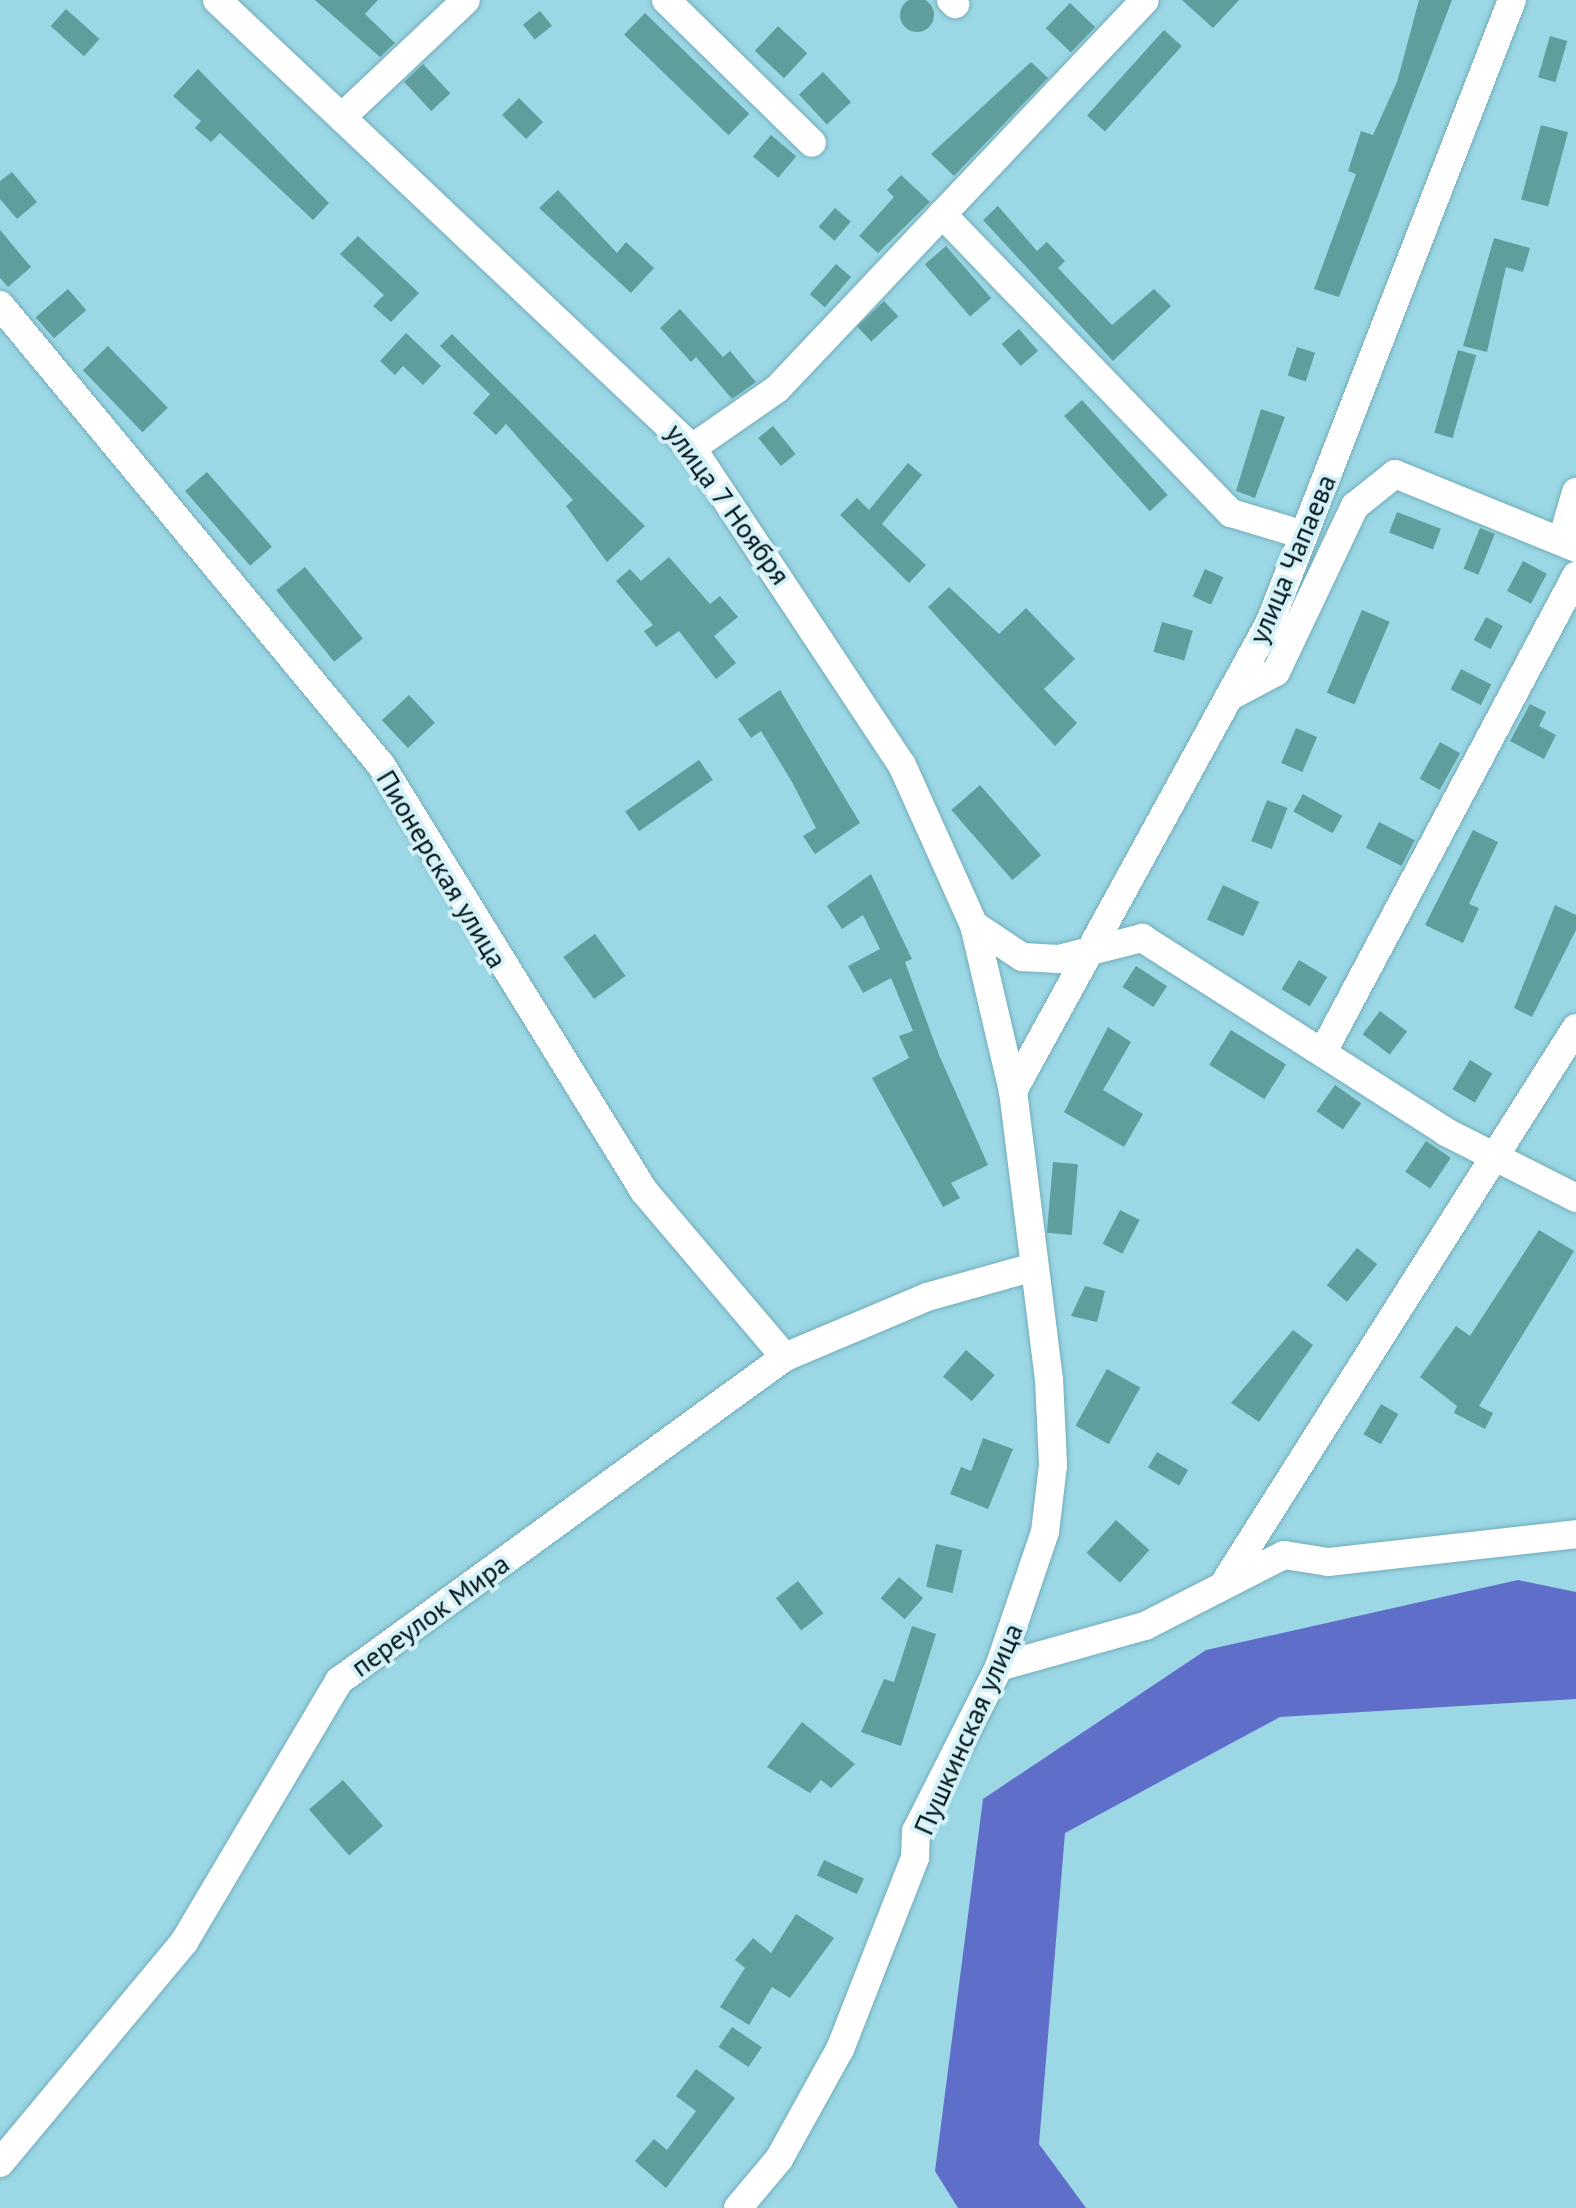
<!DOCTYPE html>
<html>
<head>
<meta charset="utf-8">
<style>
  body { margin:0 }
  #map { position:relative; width:1576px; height:2208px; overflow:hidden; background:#9bd7e5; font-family:"PT Sans",sans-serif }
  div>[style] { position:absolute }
  .water>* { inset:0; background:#5f6fc9 }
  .building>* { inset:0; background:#609e9d; transform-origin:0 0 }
  .round { border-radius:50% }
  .roads { filter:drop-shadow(0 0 2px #72adba) drop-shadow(0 0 2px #72adba) }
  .minor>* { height:28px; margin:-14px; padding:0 14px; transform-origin:14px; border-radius:14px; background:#fff }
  span { translate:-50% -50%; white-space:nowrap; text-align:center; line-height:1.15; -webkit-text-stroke:8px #d5f2f9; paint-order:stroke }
  .street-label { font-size:28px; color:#001318 }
</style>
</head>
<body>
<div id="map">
  <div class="water">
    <i style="clip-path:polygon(1518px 1580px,1576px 1592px,1576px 1699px,1280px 1717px,1065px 1833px,1039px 2144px,1086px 2208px,958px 2208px,935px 2171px,983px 1799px,1206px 1650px)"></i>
  </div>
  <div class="building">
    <i class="round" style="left:900px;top:-2px;width:34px;height:34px"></i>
    <i style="clip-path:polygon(315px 0,378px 0,365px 14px,395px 43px,380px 57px)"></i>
    <i style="clip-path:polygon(1182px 0,1239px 0,1213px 28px)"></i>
    <i style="clip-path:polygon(1419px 0,1452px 0,1339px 297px,1314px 289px,1356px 174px,1348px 171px,1361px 131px,1373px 135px,1397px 82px)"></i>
    <i style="left:1070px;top:3px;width:35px;height:35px;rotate:44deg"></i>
    <i style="left:66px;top:9px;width:45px;height:23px;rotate:42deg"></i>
    <i style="left:540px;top:11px;width:19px;height:22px;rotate:51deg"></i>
    <i style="left:645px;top:13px;width:145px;height:30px;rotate:44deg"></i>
    <i style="left:778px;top:26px;width:40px;height:34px;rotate:43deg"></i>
    <i style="left:1164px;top:30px;width:24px;height:115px;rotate:42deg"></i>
    <i style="left:1550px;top:36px;width:18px;height:43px;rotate:16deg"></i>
    <i style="clip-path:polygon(1031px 62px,1048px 78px,954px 176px,931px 154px)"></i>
    <i style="left:423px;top:64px;width:40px;height:26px;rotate:47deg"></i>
    <i style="clip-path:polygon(198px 69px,329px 203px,313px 220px,220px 133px,211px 142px,195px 128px,201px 121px,173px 96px)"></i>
    <i style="left:823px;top:72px;width:41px;height:33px;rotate:47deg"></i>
    <i style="left:519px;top:98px;width:34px;height:24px;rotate:45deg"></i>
    <i style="left:1541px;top:125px;width:28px;height:77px;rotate:15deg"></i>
    <i style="left:771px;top:135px;width:33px;height:28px;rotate:40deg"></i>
    <i style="clip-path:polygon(12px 172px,37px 202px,17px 219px,0 199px,0 181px)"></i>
    <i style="clip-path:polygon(901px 175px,930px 202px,878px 253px,859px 236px,894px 197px,887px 190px)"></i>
    <i style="clip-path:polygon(558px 190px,617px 253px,626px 242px,654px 268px,631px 293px,539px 208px)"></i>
    <i style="clip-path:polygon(998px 206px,1037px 251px,1047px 242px,1065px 261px,1058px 268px,1112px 325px,1154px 289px,1171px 306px,1113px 361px,983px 220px)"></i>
    <i style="left:835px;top:208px;width:21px;height:25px;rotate:41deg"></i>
    <i style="clip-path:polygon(0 230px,31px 267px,8px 287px,0 278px)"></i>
    <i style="clip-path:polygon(358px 236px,419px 293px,391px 322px,373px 306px,384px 295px,340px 254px)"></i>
    <i style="clip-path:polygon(1494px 238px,1530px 248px,1523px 272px,1506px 267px,1487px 352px,1463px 346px)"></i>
    <i style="left:946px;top:246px;width:69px;height:28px;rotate:49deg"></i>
    <i style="left:836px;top:264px;width:20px;height:40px;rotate:41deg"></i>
    <i style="left:68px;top:289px;width:28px;height:43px;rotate:49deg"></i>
    <i style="left:884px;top:301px;width:21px;height:37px;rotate:47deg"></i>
    <i style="clip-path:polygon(680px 309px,723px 357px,730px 351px,756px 382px,732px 399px,696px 357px,691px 362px,660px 328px)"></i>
    <i style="left:1019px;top:329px;width:29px;height:23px;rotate:49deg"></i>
    <i style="clip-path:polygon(406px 333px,441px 366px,423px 385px,403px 366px,395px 375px,380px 361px)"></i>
    <i style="clip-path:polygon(452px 334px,645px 526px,607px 562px,566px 506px,573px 500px,506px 424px,496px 435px,473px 413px,490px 394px,440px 346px)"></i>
    <i style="left:108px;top:346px;width:86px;height:35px;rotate:46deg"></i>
    <i style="left:1297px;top:347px;width:19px;height:30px;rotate:18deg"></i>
    <i style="left:1458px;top:350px;width:19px;height:86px;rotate:16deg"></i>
    <i style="left:1082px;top:400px;width:128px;height:24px;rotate:48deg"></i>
    <i style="clip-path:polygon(1261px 409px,1285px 417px,1255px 498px,1236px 491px)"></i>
    <i style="left:773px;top:426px;width:36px;height:19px;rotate:51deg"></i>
    <i style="clip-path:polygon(908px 463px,922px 475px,882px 524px,926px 565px,909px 583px,840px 515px,857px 498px,869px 510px)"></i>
    <i style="left:207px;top:472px;width:99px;height:29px;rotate:49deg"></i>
    <i style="left:1397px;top:512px;width:47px;height:22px;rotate:21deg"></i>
    <i style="left:1480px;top:528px;width:16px;height:44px;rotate:22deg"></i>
    <i style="clip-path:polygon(669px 557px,710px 604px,720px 596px,738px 617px,714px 636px,736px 663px,716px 679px,679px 631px,656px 647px,644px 631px,653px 625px,616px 581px,630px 569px,641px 581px)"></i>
    <i style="left:1523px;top:561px;width:27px;height:34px;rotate:28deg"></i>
    <i style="left:305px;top:567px;width:92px;height:37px;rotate:51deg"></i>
    <i style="left:1205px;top:569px;width:20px;height:30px;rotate:24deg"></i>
    <i style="clip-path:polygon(949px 587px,999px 634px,1026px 608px,1075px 659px,1044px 689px,1077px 723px,1055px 746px,928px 607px)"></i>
    <i style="left:1362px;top:610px;width:30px;height:90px;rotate:23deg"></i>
    <i style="left:1486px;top:617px;width:19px;height:26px;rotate:28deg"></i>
    <i style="left:1162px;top:622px;width:32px;height:31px;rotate:16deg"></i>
    <i style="left:1461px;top:669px;width:34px;height:23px;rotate:27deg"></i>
    <i style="clip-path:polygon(780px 690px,860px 823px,815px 854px,803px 836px,816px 828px,792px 782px,761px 731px,751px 738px,738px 719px)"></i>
    <i style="left:409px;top:695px;width:38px;height:37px;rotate:47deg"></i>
    <i style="clip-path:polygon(1530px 704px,1546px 712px,1539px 726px,1556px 735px,1544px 759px,1510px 741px)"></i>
    <i style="left:1296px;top:728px;width:23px;height:38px;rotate:23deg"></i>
    <i style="left:1440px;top:742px;width:23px;height:42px;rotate:29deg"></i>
    <i style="left:699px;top:760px;width:24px;height:90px;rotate:55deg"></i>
    <i style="left:980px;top:785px;width:93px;height:38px;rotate:49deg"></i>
    <i style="left:1303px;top:794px;width:45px;height:20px;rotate:29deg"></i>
    <i style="left:1267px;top:800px;width:22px;height:44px;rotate:21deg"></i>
    <i style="left:1379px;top:822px;width:40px;height:29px;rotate:27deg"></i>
    <i style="clip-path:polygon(1473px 830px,1498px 842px,1469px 904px,1479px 908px,1463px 943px,1425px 925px)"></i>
    <i style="clip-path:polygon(871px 874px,912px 959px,905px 962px,939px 1055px,988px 1165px,951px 1183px,960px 1198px,943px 1207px,872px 1078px,909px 1058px,899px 1036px,913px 1031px,891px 978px,863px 993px,848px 966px,880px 949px,863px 915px,842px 929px,827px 906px)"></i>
    <i style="left:1223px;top:885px;width:40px;height:38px;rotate:25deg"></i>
    <i style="clip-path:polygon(1555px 905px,1576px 915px,1576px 930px,1532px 1017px,1514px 1008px)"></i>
    <i style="left:595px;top:934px;width:52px;height:39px;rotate:54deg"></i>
    <i style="left:1299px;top:960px;width:33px;height:34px;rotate:31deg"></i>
    <i style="left:1136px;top:966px;width:37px;height:25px;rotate:33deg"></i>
    <i style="left:1380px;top:1011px;width:34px;height:29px;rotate:37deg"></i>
    <i style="clip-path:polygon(1108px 1027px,1131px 1042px,1103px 1090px,1143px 1114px,1124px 1147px,1064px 1112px)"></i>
    <i style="left:1231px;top:1030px;width:65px;height:41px;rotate:32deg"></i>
    <i style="left:1470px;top:1060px;width:26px;height:34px;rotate:31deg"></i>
    <i style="left:1335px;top:1085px;width:32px;height:32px;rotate:35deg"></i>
    <i style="left:1426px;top:1141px;width:30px;height:37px;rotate:34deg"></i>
    <i style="left:1053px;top:1162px;width:25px;height:71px;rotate:5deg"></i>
    <i style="left:1120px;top:1210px;width:22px;height:38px;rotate:27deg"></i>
    <i style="clip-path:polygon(1539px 1230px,1574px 1251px,1479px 1406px,1493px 1413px,1485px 1429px,1454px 1413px,1457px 1406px,1420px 1377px,1456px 1326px,1470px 1336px)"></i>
    <i style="left:1357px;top:1248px;width:26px;height:48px;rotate:39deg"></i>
    <i style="clip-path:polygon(1085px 1286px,1105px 1291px,1097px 1322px,1071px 1316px)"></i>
    <i style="clip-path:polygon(1293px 1330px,1313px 1345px,1259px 1422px,1231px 1403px)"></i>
    <i style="left:966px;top:1350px;width:38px;height:35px;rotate:41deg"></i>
    <i style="left:1107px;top:1369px;width:38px;height:65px;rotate:29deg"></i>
    <i style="left:1381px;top:1404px;width:20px;height:35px;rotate:30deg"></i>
    <i style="clip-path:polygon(983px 1438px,1013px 1449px,988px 1509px,950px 1494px,961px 1467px,971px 1471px)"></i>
    <i style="left:1157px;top:1452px;width:36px;height:18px;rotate:30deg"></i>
    <i style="left:1116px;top:1520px;width:45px;height:44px;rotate:42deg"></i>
    <i style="left:936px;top:1544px;width:27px;height:44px;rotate:13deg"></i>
    <i style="left:899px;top:1577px;width:32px;height:28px;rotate:41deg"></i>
    <i style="left:798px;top:1581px;width:41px;height:28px;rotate:52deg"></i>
    <i style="clip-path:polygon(912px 1626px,936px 1634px,901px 1746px,861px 1732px,884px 1679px,894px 1682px)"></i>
    <i style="clip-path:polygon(802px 1722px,855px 1764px,831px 1788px,821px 1780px,810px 1793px,767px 1767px)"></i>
    <i style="left:343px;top:1780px;width:61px;height:45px;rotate:49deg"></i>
    <i style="left:824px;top:1860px;width:44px;height:17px;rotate:25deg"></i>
    <i style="clip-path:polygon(796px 1914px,834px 1938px,790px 1998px,772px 1987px,749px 2025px,720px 2007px,745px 1968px,735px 1960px,753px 1938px,771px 1953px)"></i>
    <i style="left:732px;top:2027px;width:36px;height:24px;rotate:34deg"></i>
    <i style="clip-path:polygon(696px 2069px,735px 2098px,666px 2188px,635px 2161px,654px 2139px,667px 2150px,696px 2111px,676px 2096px)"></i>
  </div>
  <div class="roads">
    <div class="minor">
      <i style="left:217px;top:0;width:653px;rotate:43.32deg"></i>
      <i style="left:692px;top:448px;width:380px;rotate:56.5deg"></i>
      <i style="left:902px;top:765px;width:175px;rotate:65.8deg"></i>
      <i style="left:974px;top:925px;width:171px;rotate:76.8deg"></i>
      <i style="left:1013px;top:1091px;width:290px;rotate:82.9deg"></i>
      <i style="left:1049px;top:1379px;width:86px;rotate:87.3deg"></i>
      <i style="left:1053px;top:1465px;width:67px;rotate:96.8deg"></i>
      <i style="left:1045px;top:1532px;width:143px;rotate:108.8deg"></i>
      <i style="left:999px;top:1667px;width:184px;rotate:116.8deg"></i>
      <i style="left:916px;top:1831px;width:27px;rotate:92deg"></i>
      <i style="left:915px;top:1858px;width:205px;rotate:111.4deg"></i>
      <i style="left:840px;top:2049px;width:126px;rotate:119deg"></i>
      <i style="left:779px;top:2159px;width:64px;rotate:129.9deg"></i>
      <i style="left:666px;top:0;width:204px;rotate:44.4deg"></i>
      <i style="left:951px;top:0;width:6px;rotate:45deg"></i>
      <i style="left:342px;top:117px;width:170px;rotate:-43.3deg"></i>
      <i style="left:942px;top:214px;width:416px;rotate:46deg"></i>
      <i style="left:1231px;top:513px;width:76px;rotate:16.8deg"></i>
      <i style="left:0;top:305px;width:597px;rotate:50.37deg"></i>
      <i style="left:381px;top:765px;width:501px;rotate:58.31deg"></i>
      <i style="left:644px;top:1191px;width:218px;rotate:49.7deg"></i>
      <i style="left:692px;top:448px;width:103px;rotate:-34.8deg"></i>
      <i style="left:777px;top:389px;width:535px;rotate:-46.59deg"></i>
      <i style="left:1562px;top:540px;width:50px;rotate:-73.7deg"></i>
      <i style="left:1229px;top:697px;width:53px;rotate:-28deg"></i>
      <i style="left:1276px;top:672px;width:184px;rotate:-64.6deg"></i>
      <i style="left:1355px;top:506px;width:51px;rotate:-38.7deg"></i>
      <i style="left:1395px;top:474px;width:196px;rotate:22.2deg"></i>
      <i style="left:974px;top:925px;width:58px;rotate:33.7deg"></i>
      <i style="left:1022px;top:957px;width:37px;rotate:3deg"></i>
      <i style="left:1059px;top:959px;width:86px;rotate:-14.2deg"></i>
      <i style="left:1142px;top:938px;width:361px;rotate:32.5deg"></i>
      <i style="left:1446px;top:1132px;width:146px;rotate:26.9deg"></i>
      <i style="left:1325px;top:1048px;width:535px;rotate:-62deg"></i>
      <i style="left:1013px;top:1091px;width:535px;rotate:-61.28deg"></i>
      <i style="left:1270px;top:622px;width:667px;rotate:-68.74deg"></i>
      <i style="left:1227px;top:1579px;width:652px;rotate:-57.65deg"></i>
      <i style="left:999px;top:1667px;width:152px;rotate:-15.7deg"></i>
      <i style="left:1145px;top:1626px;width:156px;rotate:-27.1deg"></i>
      <i style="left:1284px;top:1555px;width:45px;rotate:9deg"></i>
      <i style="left:1328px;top:1562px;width:250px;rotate:-6.4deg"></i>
      <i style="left:0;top:2163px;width:288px;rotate:-50.2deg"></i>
      <i style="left:184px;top:1942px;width:304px;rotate:-59.3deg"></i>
      <i style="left:339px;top:1681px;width:551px;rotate:-36deg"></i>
      <i style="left:785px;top:1357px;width:154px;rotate:-22.9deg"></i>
      <i style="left:927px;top:1297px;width:111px;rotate:-15.7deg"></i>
    </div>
  </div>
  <div class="street-label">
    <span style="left:728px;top:504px;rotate:54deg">улица 7 Ноября</span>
    <span style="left:1292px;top:559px;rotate:-67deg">улица Чапаева</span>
    <span style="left:442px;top:869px;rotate:59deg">Пионерская улица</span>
    <span style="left:430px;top:1615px;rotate:-36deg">переулок Мира</span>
    <span style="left:968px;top:1729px;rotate:-66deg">Пушкинская улица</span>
  </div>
</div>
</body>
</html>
